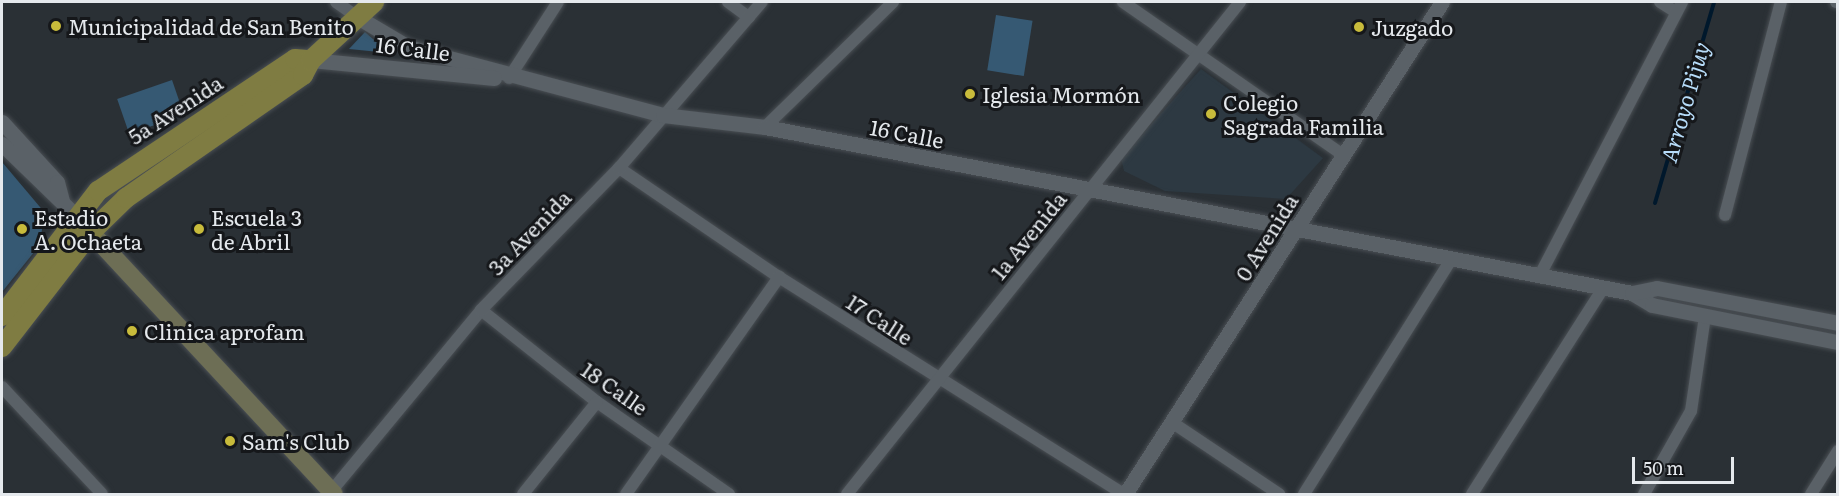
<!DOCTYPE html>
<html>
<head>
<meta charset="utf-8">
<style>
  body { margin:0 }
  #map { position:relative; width:1839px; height:496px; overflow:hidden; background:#2a3035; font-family:Literata,serif }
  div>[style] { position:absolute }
  .built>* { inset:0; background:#2d3942 }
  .green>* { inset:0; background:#365973; transform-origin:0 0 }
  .stream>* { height:4px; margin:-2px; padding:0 2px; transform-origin:2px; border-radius:2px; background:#00182c }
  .roads { filter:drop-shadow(0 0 2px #494e53) drop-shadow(0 0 2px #494e53) }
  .minor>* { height:12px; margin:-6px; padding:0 6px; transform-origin:6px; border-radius:6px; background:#5a6167 }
  .tertiary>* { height:15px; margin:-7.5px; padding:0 7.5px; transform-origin:7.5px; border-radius:7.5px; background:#5a6167 }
  .secondary>* { height:18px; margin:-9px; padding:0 9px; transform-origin:9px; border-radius:9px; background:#6d6e55 }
  .primary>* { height:20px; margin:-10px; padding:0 10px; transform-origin:10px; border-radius:10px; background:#7f7c42 }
  .dots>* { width:16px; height:16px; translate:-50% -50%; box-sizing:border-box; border:3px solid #15171a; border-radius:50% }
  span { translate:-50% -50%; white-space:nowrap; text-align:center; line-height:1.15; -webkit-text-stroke:6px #15171a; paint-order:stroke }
  .poi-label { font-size:21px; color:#e5e9ed }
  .left { translate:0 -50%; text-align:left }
  .street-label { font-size:21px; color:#e5e9ed }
  .water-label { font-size:22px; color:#b7dcf9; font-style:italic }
  .frame { position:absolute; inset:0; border:3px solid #e5e9ed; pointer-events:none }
  .scale { position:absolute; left:1632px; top:457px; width:102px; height:27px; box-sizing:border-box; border:3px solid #e5e9ed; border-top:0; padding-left:8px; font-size:18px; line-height:21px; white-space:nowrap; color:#e5e9ed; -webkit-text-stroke:4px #15171a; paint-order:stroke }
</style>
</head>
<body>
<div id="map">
  <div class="built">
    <i style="clip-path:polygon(1201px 69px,1323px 158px,1286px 199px,1165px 191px,1124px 171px,1121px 158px)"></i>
  </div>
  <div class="green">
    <i style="left:996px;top:15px;width:37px;height:56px;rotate:9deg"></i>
    <i style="clip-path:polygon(365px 32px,389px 53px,349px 49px)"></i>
    <i style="left:172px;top:80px;width:37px;height:58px;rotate:71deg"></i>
    <i style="clip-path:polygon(2px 162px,45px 213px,39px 246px,2px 292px)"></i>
  </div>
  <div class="stream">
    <i style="left:1655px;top:203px;width:209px;rotate:-73.6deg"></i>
  </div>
  <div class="roads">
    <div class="minor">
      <i style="left:336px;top:2px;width:28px;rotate:35deg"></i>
      <i style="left:728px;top:2px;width:26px;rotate:36deg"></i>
      <i style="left:1123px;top:2px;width:268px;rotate:34.8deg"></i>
      <i style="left:1660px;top:2px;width:19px;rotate:32deg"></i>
      <i style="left:1836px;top:2px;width:2px"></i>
      <i style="left:509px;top:78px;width:90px;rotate:-57.2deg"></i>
      <i style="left:765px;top:127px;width:179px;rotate:-44.3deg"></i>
      <i style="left:619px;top:168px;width:194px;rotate:34.3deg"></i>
      <i style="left:779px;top:277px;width:408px;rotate:32.2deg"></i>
      <i style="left:1725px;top:215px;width:220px;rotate:-75.3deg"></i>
      <i style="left:1540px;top:275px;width:308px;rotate:-62.5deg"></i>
      <i style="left:481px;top:310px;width:148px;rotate:38.4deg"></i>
      <i style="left:597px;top:402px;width:161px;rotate:34.9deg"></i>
      <i style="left:2px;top:387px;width:146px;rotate:46.9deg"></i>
      <i style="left:1173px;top:423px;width:128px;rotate:33.8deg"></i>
      <i style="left:329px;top:494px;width:239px;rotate:-50.4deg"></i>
      <i style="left:481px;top:310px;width:198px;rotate:-45.8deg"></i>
      <i style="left:619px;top:168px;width:219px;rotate:-49.3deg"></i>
      <i style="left:523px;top:494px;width:118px;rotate:-51.2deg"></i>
      <i style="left:626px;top:494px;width:266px;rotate:-54.8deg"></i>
      <i style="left:847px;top:494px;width:630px;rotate:-51.38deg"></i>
      <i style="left:1304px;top:494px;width:276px;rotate:-57.9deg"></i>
      <i style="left:1472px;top:494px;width:244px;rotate:-57.5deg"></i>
      <i style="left:1644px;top:494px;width:95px;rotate:-60.5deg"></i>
      <i style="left:1691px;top:411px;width:96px;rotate:-81.6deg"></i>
      <i style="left:1811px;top:494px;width:51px;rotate:-57.9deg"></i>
    </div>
    <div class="tertiary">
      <i style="left:359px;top:18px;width:57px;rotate:30.6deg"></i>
      <i style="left:408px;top:47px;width:264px;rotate:14.9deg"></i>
      <i style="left:663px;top:115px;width:103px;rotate:6.7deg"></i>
      <i style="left:765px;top:127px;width:883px;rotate:10.84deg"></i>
      <i style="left:1632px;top:293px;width:23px;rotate:31deg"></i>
      <i style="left:1652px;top:305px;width:190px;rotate:11.3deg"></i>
      <i style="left:311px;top:60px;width:184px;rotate:5.6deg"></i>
      <i style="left:2px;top:122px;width:81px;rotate:47.5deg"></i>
      <i style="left:57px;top:182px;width:20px;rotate:75deg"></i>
      <i style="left:2px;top:144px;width:105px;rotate:44.2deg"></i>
      <i style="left:1632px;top:293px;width:25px;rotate:-11deg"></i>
      <i style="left:1657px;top:288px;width:184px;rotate:10.9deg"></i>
      <i style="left:1125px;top:494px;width:585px;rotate:-57.21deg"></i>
    </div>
    <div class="secondary">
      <i style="left:82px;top:223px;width:370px;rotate:47.1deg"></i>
    </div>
    <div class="primary">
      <i style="left:2px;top:316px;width:158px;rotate:-52.5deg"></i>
      <i style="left:98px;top:191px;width:237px;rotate:-33.8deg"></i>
      <i style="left:295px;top:59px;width:16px;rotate:4deg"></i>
      <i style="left:2px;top:347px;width:145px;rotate:-52.3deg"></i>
      <i style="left:91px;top:232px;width:49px;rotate:-44.2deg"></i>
      <i style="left:126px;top:198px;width:216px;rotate:-34.8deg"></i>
      <i style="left:303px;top:75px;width:17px;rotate:-62deg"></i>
      <i style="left:311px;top:60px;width:86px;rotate:-42.6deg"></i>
    </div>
  </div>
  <div class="dots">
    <i style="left:56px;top:26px;background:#c8bb3b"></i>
    <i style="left:1359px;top:27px;background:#c8bb3b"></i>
    <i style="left:970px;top:94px;background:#c8bb3b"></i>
    <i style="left:1211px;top:114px;background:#c8bb3b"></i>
    <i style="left:22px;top:229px;background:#c8bb3b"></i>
    <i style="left:199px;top:229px;background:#c8bb3b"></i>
    <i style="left:132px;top:331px;background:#c8bb3b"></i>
    <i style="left:230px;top:441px;background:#c8bb3b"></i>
  </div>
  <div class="poi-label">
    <span class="left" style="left:68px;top:26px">Municipalidad de San Benito</span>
    <span class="left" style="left:1371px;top:27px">Juzgado</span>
    <span class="left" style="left:982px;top:94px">Iglesia Mormón</span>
    <span class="left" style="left:1223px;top:114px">Colegio<br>Sagrada Familia</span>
    <span class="left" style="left:34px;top:229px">Estadio<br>A. Ochaeta</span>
    <span class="left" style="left:211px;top:229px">Escuela 3<br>de Abril</span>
    <span class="left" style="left:144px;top:331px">Clinica aprofam</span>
    <span class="left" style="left:242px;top:441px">Sam's Club</span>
  </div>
  <div class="street-label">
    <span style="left:413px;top:48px;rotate:7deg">16 Calle</span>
    <span style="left:175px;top:109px;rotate:-33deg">5a Avenida</span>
    <span style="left:907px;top:133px;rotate:11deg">16 Calle</span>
    <span style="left:529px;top:232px;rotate:-46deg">3a Avenida</span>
    <span style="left:1028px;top:235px;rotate:-51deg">1a Avenida</span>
    <span style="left:1266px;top:237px;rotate:-58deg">0 Avenida</span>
    <span style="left:880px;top:319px;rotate:33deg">17 Calle</span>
    <span style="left:615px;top:388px;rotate:35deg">18 Calle</span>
  </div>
  <div class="water-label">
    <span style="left:1684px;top:102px;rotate:-74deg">Arroyo Pijuy</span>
  </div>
  <div class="frame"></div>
  <div class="scale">50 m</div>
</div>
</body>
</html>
